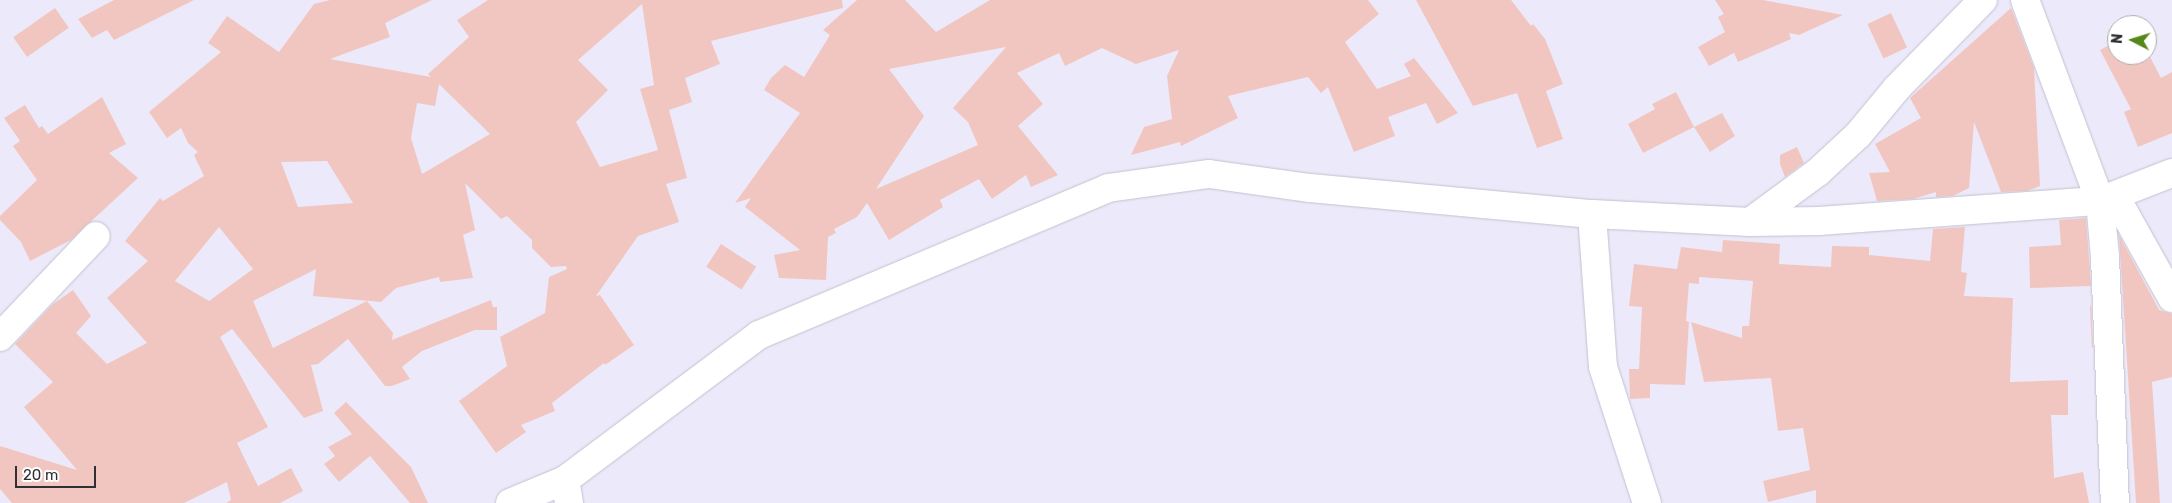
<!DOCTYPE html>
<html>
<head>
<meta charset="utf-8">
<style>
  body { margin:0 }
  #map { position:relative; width:2172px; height:503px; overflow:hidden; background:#eceafa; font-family:Rubik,sans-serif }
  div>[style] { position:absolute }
  .building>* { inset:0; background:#f2c6c0; transform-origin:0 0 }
  .roads { filter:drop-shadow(0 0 1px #c3c1d0) drop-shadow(0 0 1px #c3c1d0) }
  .minor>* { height:28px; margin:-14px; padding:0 14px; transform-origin:14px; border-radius:14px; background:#fff }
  span { translate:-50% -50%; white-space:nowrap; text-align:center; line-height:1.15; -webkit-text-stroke:4px #fff; paint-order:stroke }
  .north { position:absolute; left:2107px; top:15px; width:50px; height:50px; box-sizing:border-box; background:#fff; border:1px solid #acacae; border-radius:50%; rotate:275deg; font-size:14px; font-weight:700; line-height:20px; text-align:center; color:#302f35 }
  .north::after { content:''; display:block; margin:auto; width:18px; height:22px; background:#56871b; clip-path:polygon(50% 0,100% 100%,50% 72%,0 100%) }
  .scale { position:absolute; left:15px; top:466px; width:81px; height:22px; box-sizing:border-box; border:2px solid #302f35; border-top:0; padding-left:6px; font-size:15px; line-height:18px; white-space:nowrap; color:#302f35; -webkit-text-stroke:4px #fff; paint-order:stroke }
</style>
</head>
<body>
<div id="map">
  <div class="building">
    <i style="clip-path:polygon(114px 0,194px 0,114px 40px,107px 30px,92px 38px,78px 19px)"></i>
    <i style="clip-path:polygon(evenodd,330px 0,432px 0,385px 23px,390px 37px,330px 59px,431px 77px,428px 74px,469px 37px,457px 20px,488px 0,842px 0,843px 8px,711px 41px,720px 64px,685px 78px,692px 102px,669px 110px,687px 178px,666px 184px,679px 222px,638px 236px,596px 296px,600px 295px,634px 345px,605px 365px,604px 363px,552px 403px,555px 411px,521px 425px,526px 432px,496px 453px,459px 401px,507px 366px,500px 337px,545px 313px,549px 277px,567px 269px,566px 266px,551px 267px,532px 248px,532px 240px,507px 216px,501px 219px,465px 183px,475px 230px,463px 235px,473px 278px,440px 282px,439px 277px,396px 288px,381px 302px,313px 296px,316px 269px,253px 301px,273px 348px,367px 301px,393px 333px,392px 340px,491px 300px,493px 307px,497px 307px,497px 330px,475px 330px,422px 351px,402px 367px,410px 379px,392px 386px,385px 386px,348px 339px,318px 364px,311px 365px,323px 411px,304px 418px,232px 329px,220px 337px,268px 427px,237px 443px,258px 486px,291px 468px,303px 491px,280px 503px,226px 503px,231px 500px,227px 482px,184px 503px,12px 503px,0 489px,0 446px,77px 470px,24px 407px,53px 382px,15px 344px,53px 304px,73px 290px,91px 316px,76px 333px,107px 364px,147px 343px,107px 298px,148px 261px,125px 241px,160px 198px,163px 201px,204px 176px,194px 155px,198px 152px,188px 143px,181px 128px,167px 138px,149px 112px,221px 52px,208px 43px,227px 16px,279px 52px,314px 4px,330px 0,642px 4px,654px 85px,640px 89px,658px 150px,600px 167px,576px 122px,608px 90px,578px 60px,642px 4px,330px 0,439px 84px,490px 134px,422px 174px,411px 138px,417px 103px,435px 106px,439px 84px,330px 0,327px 161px,353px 203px,298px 207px,281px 162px,327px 161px,330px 0,219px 227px,253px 269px,209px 301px,175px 281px,219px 227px)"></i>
    <i style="clip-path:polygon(evenodd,857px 0,905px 0,936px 32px,990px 0,1368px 0,1379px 14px,1345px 42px,1377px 89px,1411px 76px,1404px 64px,1414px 58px,1458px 113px,1437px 124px,1426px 103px,1388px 117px,1395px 136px,1354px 152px,1328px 87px,1321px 93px,1308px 77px,1228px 96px,1238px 118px,1181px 146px,1180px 142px,1131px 155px,1144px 127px,1172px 119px,1167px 76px,1179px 50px,1136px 64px,1102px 48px,1065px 66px,1059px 53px,1017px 73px,1043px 104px,1018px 126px,1058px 175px,1031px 187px,1026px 175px,992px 199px,979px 179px,940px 200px,943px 207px,889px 240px,867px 203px,857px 217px,834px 229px,836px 233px,828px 237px,826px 280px,779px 278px,774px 255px,800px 250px,745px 207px,751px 198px,735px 203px,800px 113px,764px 90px,771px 78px,785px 65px,804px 77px,830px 35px,823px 30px,857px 0,1006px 47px,953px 108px,968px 122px,978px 145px,876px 189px,924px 116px,889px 69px,1006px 47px)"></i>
    <i style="clip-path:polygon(1416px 0,1511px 0,1531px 26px,1533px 24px,1545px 39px,1563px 84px,1546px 91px,1563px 139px,1537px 148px,1517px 93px,1473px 106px)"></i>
    <i style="clip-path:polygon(1715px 0,1763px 0,1843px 15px,1799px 35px,1789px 33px,1791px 39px,1738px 62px,1734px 53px,1709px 66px,1698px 47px,1725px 32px,1718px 17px,1724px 14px)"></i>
    <i style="left:55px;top:8px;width:24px;height:51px;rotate:55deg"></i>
    <i style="clip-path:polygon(2011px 8px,2034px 68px,2040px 186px,2027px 191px,2001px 192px,1974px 122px,1969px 188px,1953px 196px,1936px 197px,1936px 192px,1913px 199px,1877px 201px,1869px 173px,1890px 172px,1875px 144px,1921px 118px,1910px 98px)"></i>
    <i style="left:1891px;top:13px;width:38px;height:26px;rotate:65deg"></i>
    <i style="clip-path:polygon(2117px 41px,2117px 55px,2147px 55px,2147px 51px,2161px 78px,2172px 72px,2172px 133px,2138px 147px,2124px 112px,2131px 109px,2100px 50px)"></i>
    <i style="clip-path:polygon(1676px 92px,1694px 127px,1643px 153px,1628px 124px,1655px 109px,1652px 104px)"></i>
    <i style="clip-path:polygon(102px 97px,126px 144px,109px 153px,138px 178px,71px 240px,30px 261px,21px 242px,0 220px,0 216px,37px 180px,13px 146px,20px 141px,4px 118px,25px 105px,39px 128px,42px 126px,48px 134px)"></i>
    <i style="clip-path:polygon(1722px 113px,1735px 136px,1710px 152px,1694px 127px)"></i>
    <i style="clip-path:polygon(1797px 147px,1804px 163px,1785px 177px,1780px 164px,1780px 155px)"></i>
    <i style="clip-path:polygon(2086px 218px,2091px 286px,2030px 288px,2029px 247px,2061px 245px,2059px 220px)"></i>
    <i style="clip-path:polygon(1965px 227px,1961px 272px,1967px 273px,1964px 296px,2013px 298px,2010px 382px,2068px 380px,2068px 415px,2051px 415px,2054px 478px,2083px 472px,2089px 503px,1816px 503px,1816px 490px,1768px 502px,1763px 481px,1810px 470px,1803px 428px,1778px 431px,1771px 378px,1704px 382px,1691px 322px,1742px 338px,1742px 326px,1749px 326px,1753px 281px,1699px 277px,1699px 284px,1689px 283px,1686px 321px,1689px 322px,1685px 385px,1650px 384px,1650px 398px,1630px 399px,1629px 369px,1639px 369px,1642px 307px,1629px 306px,1634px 264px,1677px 269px,1681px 247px,1722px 252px,1723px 240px,1780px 244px,1779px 264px,1831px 267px,1832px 246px,1869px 247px,1869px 255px,1930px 261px,1933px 229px)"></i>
    <i style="clip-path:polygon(2119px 235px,2159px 310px,2172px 314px,2172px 377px,2152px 382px,2160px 503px,2136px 503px)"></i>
    <i style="left:721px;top:244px;width:42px;height:27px;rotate:33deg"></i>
    <i style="clip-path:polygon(2091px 304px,2093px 348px,2092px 348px,2090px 308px)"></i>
    <i style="clip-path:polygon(346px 402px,411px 467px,428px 503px,410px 503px,370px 456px,339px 482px,324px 464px,335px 456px,328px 447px,352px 434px,334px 413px)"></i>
  </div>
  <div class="roads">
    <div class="minor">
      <i style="left:2025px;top:0;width:215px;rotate:69.5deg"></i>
      <i style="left:2100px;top:201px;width:56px;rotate:84.9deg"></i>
      <i style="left:2105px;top:257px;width:246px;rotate:87.7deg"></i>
      <i style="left:2115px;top:196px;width:117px;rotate:60.8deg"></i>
      <i style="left:1592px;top:214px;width:153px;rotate:85.9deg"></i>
      <i style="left:1603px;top:367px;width:143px;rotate:72.1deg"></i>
      <i style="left:1750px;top:222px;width:84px;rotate:-36.3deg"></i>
      <i style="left:1818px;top:172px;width:54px;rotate:-42.8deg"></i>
      <i style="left:1858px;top:135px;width:61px;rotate:-50.3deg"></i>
      <i style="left:1897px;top:88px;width:123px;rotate:-45.7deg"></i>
      <i style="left:0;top:337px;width:139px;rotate:-46.5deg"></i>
      <i style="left:565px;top:480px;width:23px;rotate:80deg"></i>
      <i style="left:510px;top:503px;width:60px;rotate:-22.7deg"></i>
      <i style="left:565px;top:480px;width:242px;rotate:-36.8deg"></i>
      <i style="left:759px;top:335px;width:379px;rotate:-22.8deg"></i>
      <i style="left:1108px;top:188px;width:102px;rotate:-7.9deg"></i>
      <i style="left:1209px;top:174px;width:102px;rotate:7.9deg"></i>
      <i style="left:1310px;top:188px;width:283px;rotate:5.3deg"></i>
      <i style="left:1592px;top:214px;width:158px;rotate:2.9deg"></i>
      <i style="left:1750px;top:222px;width:69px;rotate:-0.8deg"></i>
      <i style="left:1819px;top:221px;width:282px;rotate:-4.1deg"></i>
      <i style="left:2100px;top:201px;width:77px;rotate:-21.3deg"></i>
    </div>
  </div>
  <div class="north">N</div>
  <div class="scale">20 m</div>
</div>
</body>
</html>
